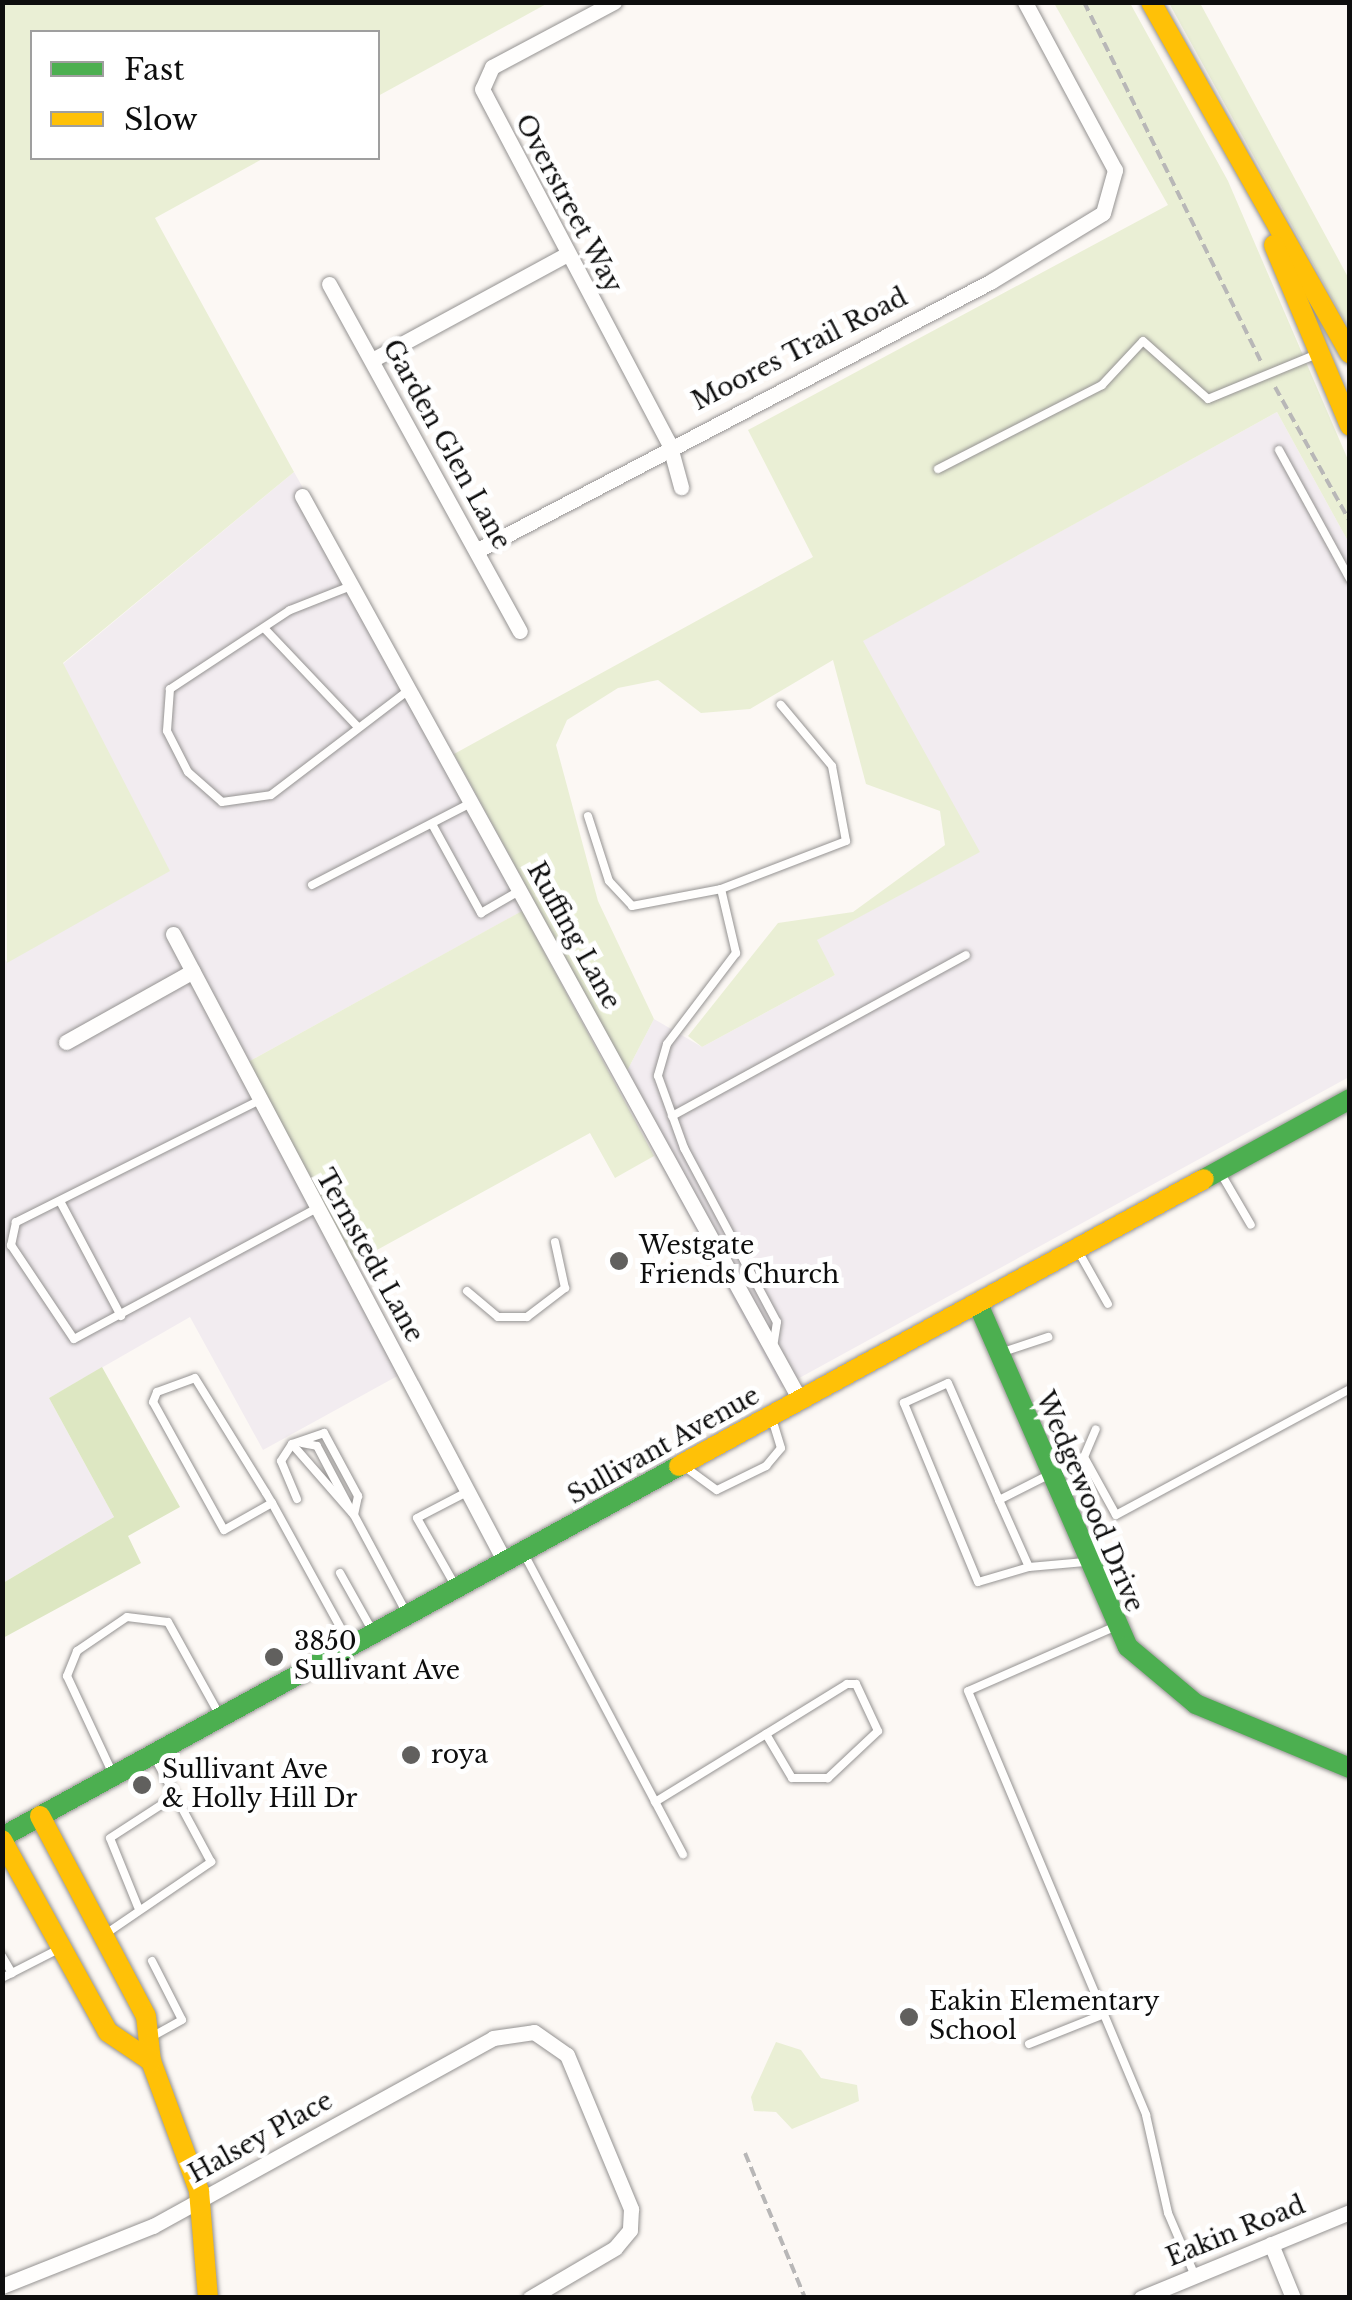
<!DOCTYPE html>
<html>
<head>
<meta charset="utf-8">
<style>
  body { margin:0 }
  #map { position:relative; width:1352px; height:2300px; overflow:hidden; background:#fcf8f4; font-family:"Libre Baskerville",serif }
  div>[style] { position:absolute }
  .industrial>* { inset:0; background:#f2ecf0 }
  .green>* { inset:0; background:#eaefd5 }
  .forest>* { inset:0; background:#dde7c2 }
  .path>* { height:4px; margin-top:-2px; transform-origin:0; background:repeating-linear-gradient(90deg,#b8b7b7 0 10px,transparent 0 15px) }
  .roads { filter:drop-shadow(0 0 2px #959392) drop-shadow(0 0 2px #959392) }
  .lane>* { height:8px; margin:-4px; padding:0 4px; transform-origin:4px; border-radius:4px; background:#fffefd }
  .street>* { height:15px; margin:-7.5px; padding:0 7.5px; transform-origin:7.5px; border-radius:7.5px; background:#fffefd }
  .fast>* { height:20px; margin:-10px; padding:0 10px; transform-origin:10px; border-radius:10px; background:#4caf50 }
  .slow>* { height:20px; margin:-10px; padding:0 10px; transform-origin:10px; border-radius:10px; background:#ffc107 }
  .dots>* { width:28px; height:28px; translate:-50% -50%; box-sizing:border-box; border:5px solid #fff; border-radius:50% }
  span { translate:-50% -50%; white-space:nowrap; text-align:center; line-height:1.15; -webkit-text-stroke:10px #fff; paint-order:stroke }
  .street-label { font-size:25px; color:#0e0e0e }
  .poi-label { font-size:25px; color:#0e0e0e }
  .left { translate:0 -50%; text-align:left }
  .frame { position:absolute; inset:0; border:5px solid #0e0e0e; pointer-events:none }
  .legend { position:absolute; left:30px; top:30px; width:350px; height:130px; box-sizing:border-box; background:#fff; border:2px solid #9f9f9f; margin:0; padding:12px 18px; list-style:none; font-size:30px; color:#0e0e0e }
  .legend li { display:flex; align-items:center; gap:20px; height:50px }
  .legend b { width:50px; border:2px solid #9f9f9f }
</style>
</head>
<body>
<div id="map">
  <div class="industrial">
    <i style="clip-path:polygon(1277px 412px,1349px 543px,1349px 1077px,781px 1388px,614px 1077px,627px 1071px,654px 1019px,702px 1047px,835px 975px,816px 940px,979px 852px,862px 641px)"></i>
    <i style="clip-path:polygon(294px 472px,537px 903px,248px 1062px,412px 1368px,263px 1450px,190px 1317px,49px 1398px,114px 1517px,3px 1583px,2px 956px,7px 962px,169px 871px,63px 664px)"></i>
  </div>
  <div class="green">
    <i style="clip-path:polygon(2px 3px,548px 3px,378px 96px,378px 32px,32px 32px,32px 158px,264px 158px,155px 218px,294px 472px,63px 663px,170px 871px,7px 963px)"></i>
    <i style="clip-path:polygon(1054px 3px,1130px 3px,1228px 181px,1349px 462px,1349px 543px,1277px 412px,863px 641px,980px 852px,817px 940px,835px 975px,702px 1047px,688px 1036px,778px 923px,853px 912px,945px 845px,940px 811px,866px 784px,833px 660px,750px 709px,701px 713px,658px 680px,618px 688px,567px 720px,556px 745px,598px 901px,654px 1019px,627px 1071px,454px 754px,813px 557px,748px 430px,1168px 205px)"></i>
    <i style="clip-path:polygon(1169px 3px,1200px 3px,1349px 279px,1349px 329px)"></i>
    <i style="clip-path:polygon(522px 911px,654px 1156px,615px 1178px,590px 1133px,355px 1262px,248px 1062px)"></i>
    <i style="clip-path:polygon(776px 2042px,801px 2050px,821px 2078px,857px 2085px,859px 2101px,792px 2129px,776px 2112px,754px 2111px,751px 2097px)"></i>
  </div>
  <div class="forest">
    <i style="clip-path:polygon(102px 1367px,180px 1507px,128px 1536px,141px 1563px,3px 1638px,3px 1583px,114px 1517px,49px 1398px)"></i>
  </div>
  <div class="path">
    <i style="left:1084px;top:2px;width:405px;rotate:63.8deg"></i>
    <i style="left:1275px;top:387px;width:154px;rotate:60.9deg"></i>
    <i style="left:745px;top:2153px;width:157px;rotate:67.5deg"></i>
  </div>
  <div class="roads">
    <div class="lane">
      <i style="left:1279px;top:450px;width:147px;rotate:61.2deg"></i>
      <i style="left:938px;top:469px;width:184px;rotate:-27.1deg"></i>
      <i style="left:1102px;top:385px;width:60px;rotate:-47deg"></i>
      <i style="left:1143px;top:341px;width:87px;rotate:41.7deg"></i>
      <i style="left:1208px;top:399px;width:118px;rotate:-22.4deg"></i>
      <i style="left:351px;top:586px;width:66px;rotate:158.5deg"></i>
      <i style="left:290px;top:610px;width:144px;rotate:146.6deg"></i>
      <i style="left:170px;top:689px;width:42px;rotate:94.1deg"></i>
      <i style="left:167px;top:731px;width:46px;rotate:62.9deg"></i>
      <i style="left:188px;top:772px;width:45px;rotate:41.4deg"></i>
      <i style="left:222px;top:802px;width:49px;rotate:-8.1deg"></i>
      <i style="left:271px;top:795px;width:173px;rotate:-37.3deg"></i>
      <i style="left:264px;top:628px;width:134px;rotate:46.5deg"></i>
      <i style="left:588px;top:816px;width:68px;rotate:72.1deg"></i>
      <i style="left:609px;top:881px;width:34px;rotate:47deg"></i>
      <i style="left:632px;top:906px;width:91px;rotate:-10.8deg"></i>
      <i style="left:721px;top:889px;width:66px;rotate:76.8deg"></i>
      <i style="left:736px;top:953px;width:114px;rotate:127.2deg"></i>
      <i style="left:667px;top:1044px;width:33px;rotate:106deg"></i>
      <i style="left:658px;top:1076px;width:77px;rotate:70.1deg"></i>
      <i style="left:684px;top:1148px;width:197px;rotate:61.9deg"></i>
      <i style="left:777px;top:1322px;width:24px;rotate:99deg"></i>
      <i style="left:432px;top:824px;width:102px;rotate:61.2deg"></i>
      <i style="left:481px;top:913px;width:44px;rotate:-30.1deg"></i>
      <i style="left:312px;top:885px;width:179px;rotate:-27.3deg"></i>
      <i style="left:721px;top:889px;width:134px;rotate:-21deg"></i>
      <i style="left:846px;top:841px;width:76px;rotate:-100.6deg"></i>
      <i style="left:832px;top:766px;width:80px;rotate:-129.9deg"></i>
      <i style="left:258px;top:1101px;width:271px;rotate:153.4deg"></i>
      <i style="left:16px;top:1222px;width:24px;rotate:102deg"></i>
      <i style="left:11px;top:1245px;width:113px;rotate:56.2deg"></i>
      <i style="left:74px;top:1339px;width:274px;rotate:-28.3deg"></i>
      <i style="left:672px;top:1116px;width:335px;rotate:-28.7deg"></i>
      <i style="left:1220px;top:1172px;width:61px;rotate:59.7deg"></i>
      <i style="left:61px;top:1203px;width:128px;rotate:62deg"></i>
      <i style="left:1077px;top:1249px;width:63px;rotate:60.6deg"></i>
      <i style="left:467px;top:1291px;width:40px;rotate:40deg"></i>
      <i style="left:498px;top:1317px;width:29px"></i>
      <i style="left:527px;top:1317px;width:48px;rotate:-37.3deg"></i>
      <i style="left:565px;top:1288px;width:47px;rotate:-102.3deg"></i>
      <i style="left:1000px;top:1353px;width:51px;rotate:-18.4deg"></i>
      <i style="left:302px;top:1443px;width:15px;rotate:11deg"></i>
      <i style="left:317px;top:1446px;width:75px;rotate:62.1deg"></i>
      <i style="left:292px;top:1444px;width:94px;rotate:48.9deg"></i>
      <i style="left:354px;top:1515px;width:112px;rotate:61.8deg"></i>
      <i style="left:1084px;top:1457px;width:30px;rotate:-67deg"></i>
      <i style="left:685px;top:1467px;width:39px;rotate:36deg"></i>
      <i style="left:717px;top:1490px;width:55px;rotate:-26.1deg"></i>
      <i style="left:766px;top:1466px;width:23px;rotate:-50deg"></i>
      <i style="left:781px;top:1448px;width:34px;rotate:-107deg"></i>
      <i style="left:297px;top:1499px;width:41px;rotate:-112.8deg"></i>
      <i style="left:281px;top:1461px;width:20px;rotate:-57deg"></i>
      <i style="left:292px;top:1444px;width:34px;rotate:-19deg"></i>
      <i style="left:324px;top:1433px;width:72px;rotate:61.6deg"></i>
      <i style="left:358px;top:1496px;width:19px;rotate:102deg"></i>
      <i style="left:999px;top:1500px;width:73px;rotate:65.9deg"></i>
      <i style="left:1029px;top:1567px;width:53px;rotate:163.6deg"></i>
      <i style="left:978px;top:1582px;width:194px;rotate:-112.5deg"></i>
      <i style="left:904px;top:1403px;width:48px;rotate:-24.4deg"></i>
      <i style="left:948px;top:1383px;width:128px;rotate:66.4deg"></i>
      <i style="left:999px;top:1500px;width:95px;rotate:-26.8deg"></i>
      <i style="left:1084px;top:1457px;width:66px;rotate:61.1deg"></i>
      <i style="left:1116px;top:1515px;width:266px;rotate:-28.3deg"></i>
      <i style="left:272px;top:1503px;width:55px;rotate:150.6deg"></i>
      <i style="left:224px;top:1530px;width:146px;rotate:-119deg"></i>
      <i style="left:153px;top:1402px;width:11px;rotate:-68deg"></i>
      <i style="left:157px;top:1392px;width:40px;rotate:-20.2deg"></i>
      <i style="left:195px;top:1378px;width:135px;rotate:58.3deg"></i>
      <i style="left:266px;top:1493px;width:12px;rotate:59deg"></i>
      <i style="left:272px;top:1503px;width:160px;rotate:61.2deg"></i>
      <i style="left:523px;top:1552px;width:342px;rotate:62.1deg"></i>
      <i style="left:1029px;top:1567px;width:56px;rotate:-5.1deg"></i>
      <i style="left:340px;top:1573px;width:65px;rotate:60.7deg"></i>
      <i style="left:456px;top:1587px;width:79px;rotate:-119.5deg"></i>
      <i style="left:417px;top:1518px;width:56px;rotate:-27.5deg"></i>
      <i style="left:1114px;top:1627px;width:159px;rotate:156.3deg"></i>
      <i style="left:968px;top:1691px;width:460px;rotate:67.2deg"></i>
      <i style="left:1146px;top:2115px;width:100px;rotate:77.3deg"></i>
      <i style="left:1168px;top:2213px;width:69px;rotate:66.8deg"></i>
      <i style="left:112px;top:1772px;width:106px;rotate:-115.1deg"></i>
      <i style="left:67px;top:1676px;width:27px;rotate:-68deg"></i>
      <i style="left:77px;top:1651px;width:60px;rotate:-34.2deg"></i>
      <i style="left:127px;top:1617px;width:41px;rotate:7deg"></i>
      <i style="left:168px;top:1622px;width:107px;rotate:61deg"></i>
      <i style="left:655px;top:1802px;width:130px;rotate:-31.5deg"></i>
      <i style="left:766px;top:1734px;width:95px;rotate:-31.7deg"></i>
      <i style="left:847px;top:1684px;width:9px"></i>
      <i style="left:856px;top:1684px;width:52px;rotate:64.9deg"></i>
      <i style="left:878px;top:1731px;width:69px;rotate:136.8deg"></i>
      <i style="left:828px;top:1778px;width:36px;rotate:180deg"></i>
      <i style="left:792px;top:1778px;width:51px;rotate:-120.6deg"></i>
      <i style="left:138px;top:1907px;width:74px;rotate:-112.1deg"></i>
      <i style="left:110px;top:1838px;width:77px;rotate:-32.9deg"></i>
      <i style="left:104px;top:1935px;width:130px;rotate:-34.3deg"></i>
      <i style="left:211px;top:1862px;width:120px;rotate:-118.3deg"></i>
      <i style="left:2px;top:1956px;width:20px;rotate:60deg"></i>
      <i style="left:152px;top:1961px;width:66px;rotate:63deg"></i>
      <i style="left:182px;top:2020px;width:33px;rotate:151deg"></i>
      <i style="left:2px;top:1978px;width:66px;rotate:-27deg"></i>
      <i style="left:1029px;top:2044px;width:81px;rotate:-21.8deg"></i>
    </div>
    <div class="street">
      <i style="left:614px;top:2px;width:138px;rotate:152deg"></i>
      <i style="left:492px;top:67px;width:24px;rotate:114deg"></i>
      <i style="left:482px;top:89px;width:400px;rotate:62.2deg"></i>
      <i style="left:669px;top:443px;width:46px;rotate:74.7deg"></i>
      <i style="left:329px;top:284px;width:396px;rotate:61.2deg"></i>
      <i style="left:372px;top:360px;width:222px;rotate:-28.5deg"></i>
      <i style="left:302px;top:496px;width:1032px;rotate:61.15deg"></i>
      <i style="left:476px;top:551px;width:580px;rotate:-27.63deg"></i>
      <i style="left:990px;top:282px;width:132px;rotate:-31.4deg"></i>
      <i style="left:1103px;top:213px;width:45px;rotate:-74.4deg"></i>
      <i style="left:1115px;top:170px;width:191px;rotate:-118.2deg"></i>
      <i style="left:173px;top:934px;width:710px;rotate:62.14deg"></i>
      <i style="left:66px;top:1042px;width:145px;rotate:-29.2deg"></i>
      <i style="left:1271px;top:2244px;width:58px;rotate:67.8deg"></i>
      <i style="left:2px;top:2286px;width:162px;rotate:-21.7deg"></i>
      <i style="left:153px;top:2226px;width:389px;rotate:-28.9deg"></i>
      <i style="left:493px;top:2038px;width:41px;rotate:-8.3deg"></i>
      <i style="left:534px;top:2032px;width:40px;rotate:34.9deg"></i>
      <i style="left:567px;top:2055px;width:167px;rotate:67.4deg"></i>
      <i style="left:631px;top:2209px;width:21px;rotate:93deg"></i>
      <i style="left:630px;top:2230px;width:23px;rotate:130deg"></i>
      <i style="left:615px;top:2248px;width:99px;rotate:149.5deg"></i>
      <i style="left:1141px;top:2298px;width:226px;rotate:-22.4deg"></i>
    </div>
    <div class="fast">
      <i style="left:1204px;top:1179px;width:166px;rotate:-28.7deg"></i>
      <i style="left:978px;top:1304px;width:374px;rotate:66.4deg"></i>
      <i style="left:1128px;top:1647px;width:89px;rotate:40deg"></i>
      <i style="left:1196px;top:1704px;width:167px;rotate:22.6deg"></i>
      <i style="left:2px;top:1837px;width:772px;rotate:-28.72deg"></i>
    </div>
    <div class="slow">
      <i style="left:1151px;top:2px;width:404px;rotate:60.5deg"></i>
      <i style="left:1274px;top:245px;width:196px;rotate:67.2deg"></i>
      <i style="left:679px;top:1466px;width:598px;rotate:-28.66deg"></i>
      <i style="left:40px;top:1816px;width:226px;rotate:62.1deg"></i>
      <i style="left:146px;top:2016px;width:45px;rotate:83.7deg"></i>
      <i style="left:151px;top:2061px;width:139px;rotate:69.7deg"></i>
      <i style="left:199px;top:2191px;width:107px;rotate:85.2deg"></i>
      <i style="left:2px;top:1840px;width:219px;rotate:61.1deg"></i>
      <i style="left:108px;top:2032px;width:52px;rotate:34deg"></i>
    </div>
  </div>
  <div class="dots">
    <i style="left:619px;top:1261px;background:#61605e"></i>
    <i style="left:274px;top:1657px;background:#61605e"></i>
    <i style="left:411px;top:1755px;background:#61605e"></i>
    <i style="left:142px;top:1785px;background:#61605e"></i>
    <i style="left:909px;top:2017px;background:#61605e"></i>
  </div>
  <div class="street-label">
    <span style="left:568px;top:204px;rotate:62deg">Overstreet Way</span>
    <span style="left:800px;top:350px;rotate:-27deg">Moores Trail Road</span>
    <span style="left:446px;top:445px;rotate:61deg">Garden Glen Lane</span>
    <span style="left:573px;top:936px;rotate:61deg">Ruffing Lane</span>
    <span style="left:369px;top:1256px;rotate:61deg">Ternstedt Lane</span>
    <span style="left:664px;top:1446px;rotate:-29deg">Sullivant Avenue</span>
    <span style="left:1089px;top:1502px;rotate:67deg">Wedgewood Drive</span>
    <span style="left:261px;top:2138px;rotate:-29deg">Halsey Place</span>
    <span style="left:1236px;top:2232px;rotate:-22deg">Eakin Road</span>
  </div>
  <div class="poi-label">
    <span class="left" style="left:639px;top:1261px">Westgate<br>Friends Church</span>
    <span class="left" style="left:294px;top:1657px">3850<br>Sullivant Ave</span>
    <span class="left" style="left:431px;top:1755px">roya</span>
    <span class="left" style="left:162px;top:1785px">Sullivant Ave<br>&amp; Holly Hill Dr</span>
    <span class="left" style="left:929px;top:2017px">Eakin Elementary<br>School</span>
  </div>
  <div class="frame"></div>
  <ul class="legend">
  <li><b style="height:12px;background:#4caf50"></b>Fast</li>
  <li><b style="height:12px;background:#ffc107"></b>Slow</li>
  </ul>
</div>
</body>
</html>
